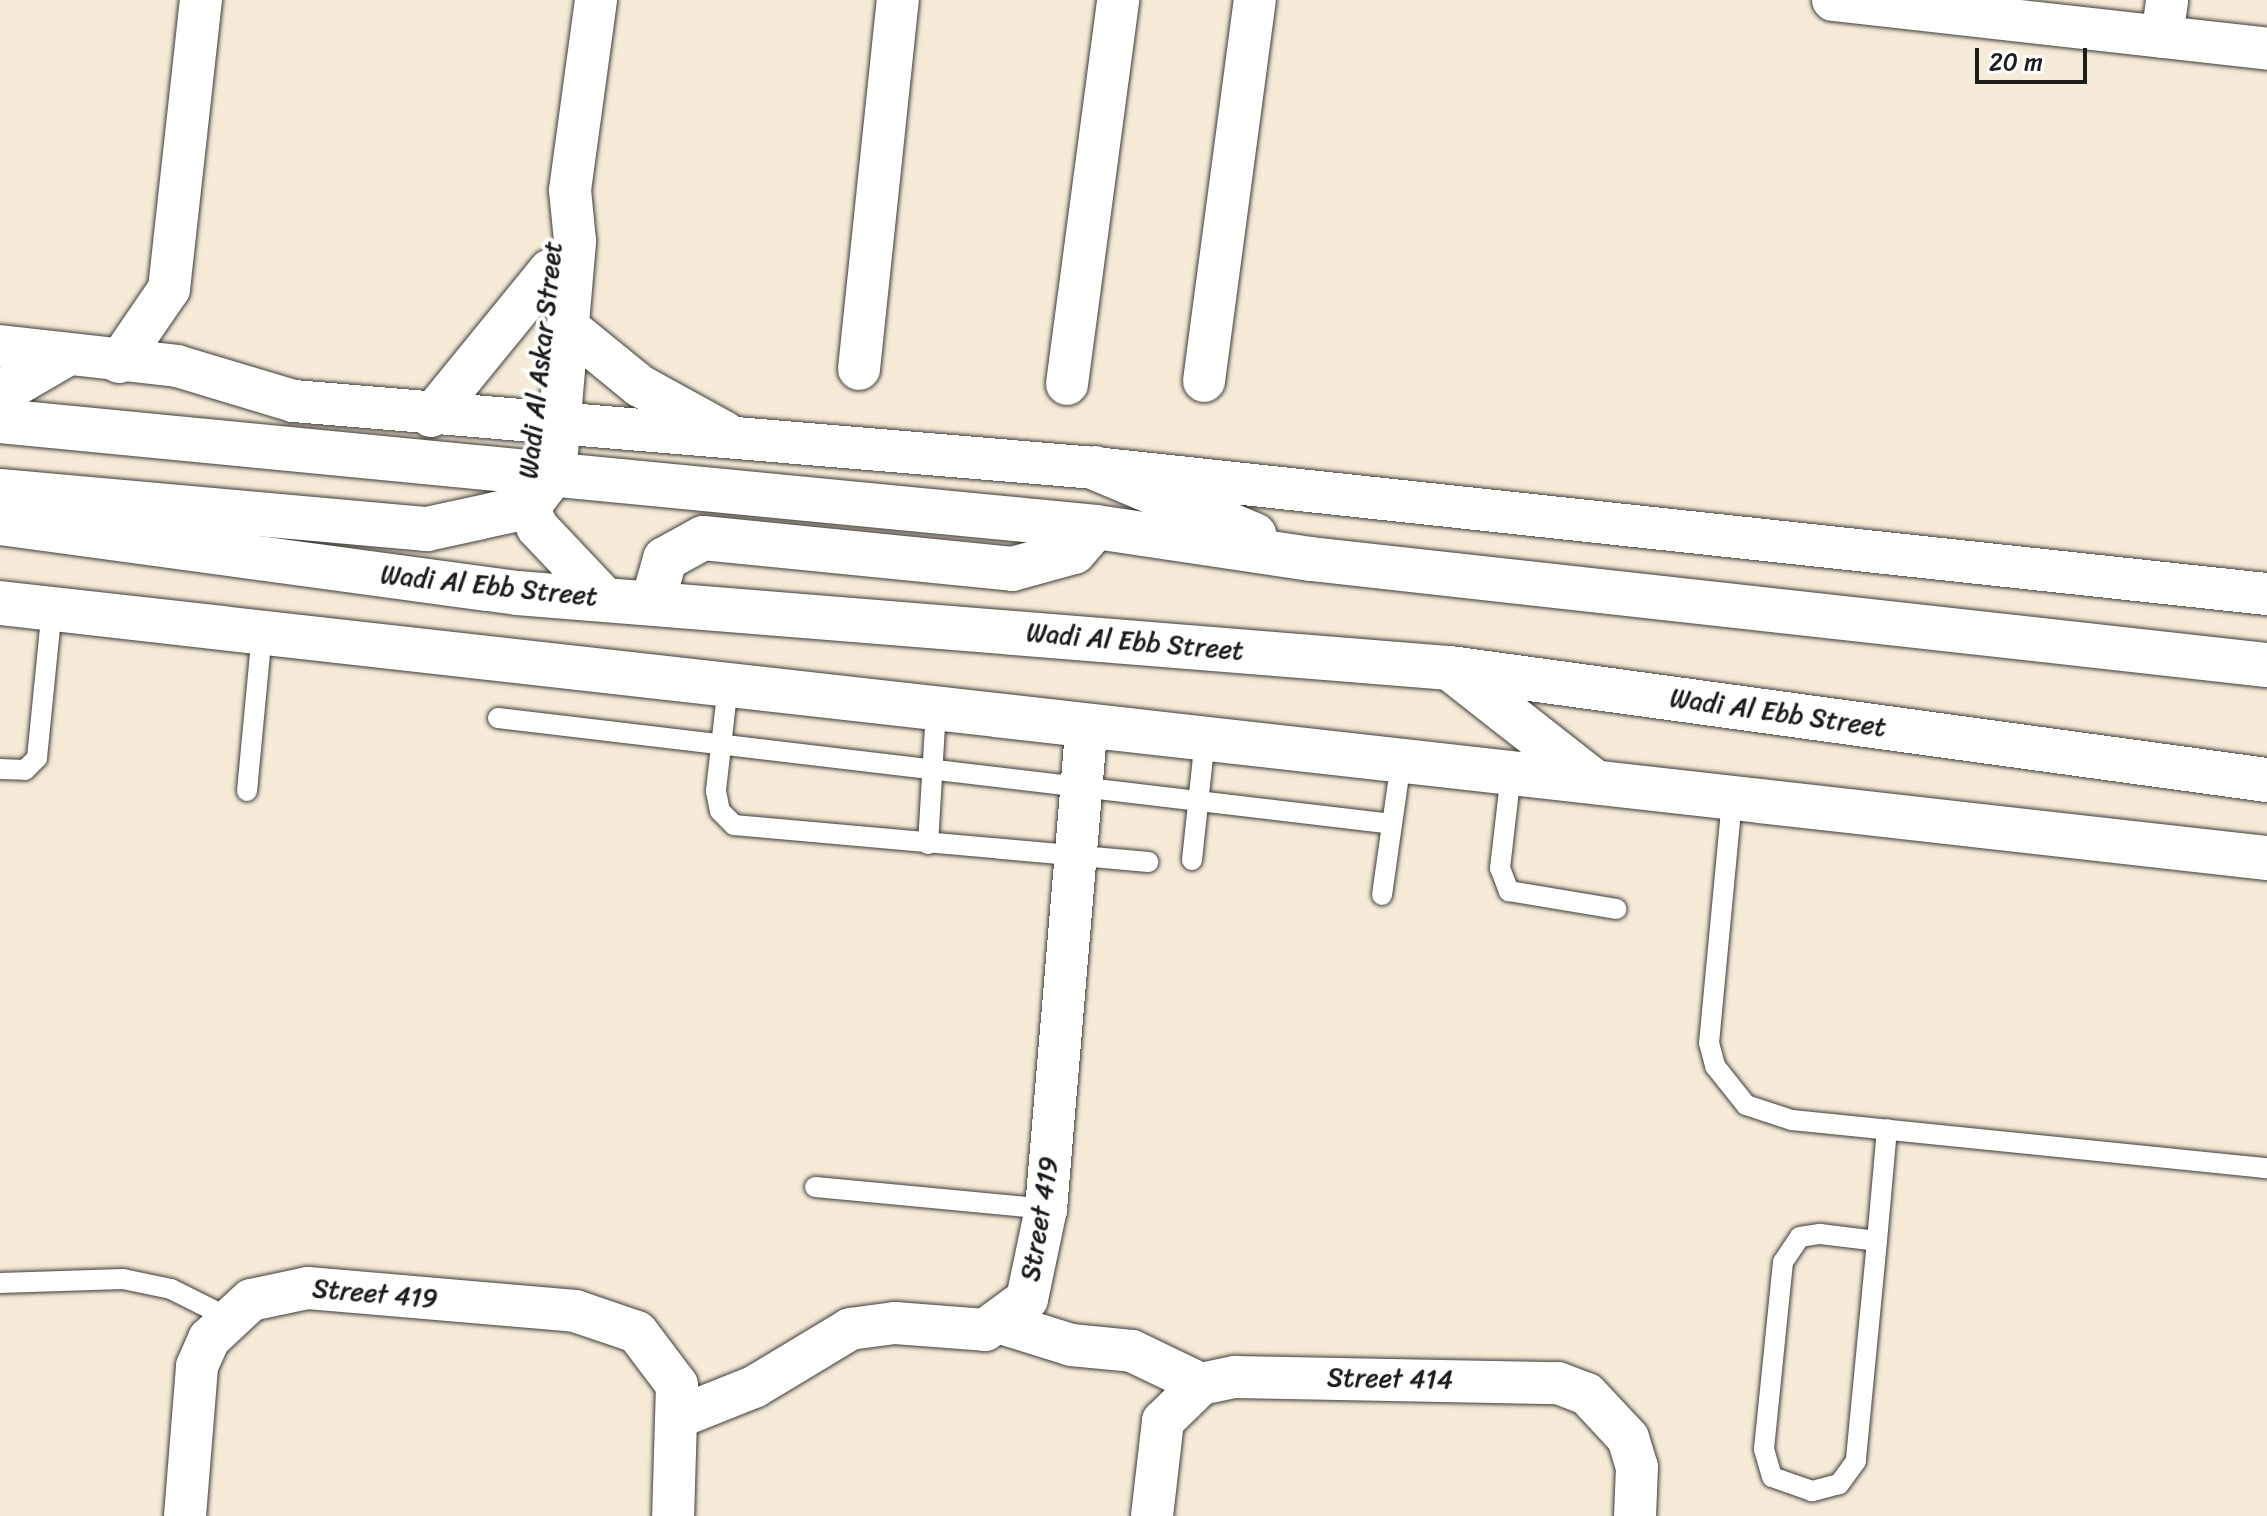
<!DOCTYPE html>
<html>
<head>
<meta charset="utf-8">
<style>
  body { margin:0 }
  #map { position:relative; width:2267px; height:1516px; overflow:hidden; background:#f5ebd7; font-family:Sriracha,sans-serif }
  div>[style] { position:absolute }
  .roads { filter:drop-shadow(0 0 2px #3d3b38) drop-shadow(0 0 2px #3d3b38) }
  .service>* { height:20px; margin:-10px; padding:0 10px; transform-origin:10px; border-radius:10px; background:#fff }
  .minor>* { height:42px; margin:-21px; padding:0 21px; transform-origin:21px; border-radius:21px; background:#fff }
  .tertiary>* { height:44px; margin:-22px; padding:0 22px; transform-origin:22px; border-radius:22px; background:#fff }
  span { translate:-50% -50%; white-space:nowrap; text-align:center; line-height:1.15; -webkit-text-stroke:8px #fff; paint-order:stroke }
  .street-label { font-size:26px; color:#1c1c1c }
  .scale { position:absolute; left:1975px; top:48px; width:112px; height:36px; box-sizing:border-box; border:4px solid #1c1c1c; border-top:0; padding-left:10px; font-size:24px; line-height:28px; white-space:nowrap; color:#1c1c1c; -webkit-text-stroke:6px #fff; paint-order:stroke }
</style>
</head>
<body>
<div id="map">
  <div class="roads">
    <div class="service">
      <i style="left:728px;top:685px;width:107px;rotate:96.5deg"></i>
      <i style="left:716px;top:791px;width:20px;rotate:79deg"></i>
      <i style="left:720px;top:811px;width:20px;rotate:45deg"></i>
      <i style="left:734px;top:825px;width:416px;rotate:5.1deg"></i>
      <i style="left:498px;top:718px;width:900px;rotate:6.76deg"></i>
      <i style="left:0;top:769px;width:25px;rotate:2deg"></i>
      <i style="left:25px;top:770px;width:17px;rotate:-45deg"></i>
      <i style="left:37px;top:758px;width:150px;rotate:-84.3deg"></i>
      <i style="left:1511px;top:773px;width:96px;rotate:96.6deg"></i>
      <i style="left:1500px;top:868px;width:25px;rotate:69deg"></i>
      <i style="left:1509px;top:891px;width:109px;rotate:9.5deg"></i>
      <i style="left:247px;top:791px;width:159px;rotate:-84.6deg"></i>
      <i style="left:1732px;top:800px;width:244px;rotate:95.4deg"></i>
      <i style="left:1709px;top:1043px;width:24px;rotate:75deg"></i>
      <i style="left:1715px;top:1066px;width:50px;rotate:51.5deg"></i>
      <i style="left:1746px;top:1105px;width:48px;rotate:18.1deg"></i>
      <i style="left:1792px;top:1120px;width:477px;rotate:5.8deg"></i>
      <i style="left:928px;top:844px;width:135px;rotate:-86.6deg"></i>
      <i style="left:1192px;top:860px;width:122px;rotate:-83.9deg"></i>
      <i style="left:1382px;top:895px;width:135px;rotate:-81.9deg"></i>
      <i style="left:815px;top:1187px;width:232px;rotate:5.4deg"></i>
      <i style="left:1820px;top:1234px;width:57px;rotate:7deg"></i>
      <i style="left:1877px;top:1241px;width:221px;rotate:95.5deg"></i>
      <i style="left:1856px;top:1461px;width:29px;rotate:126deg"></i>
      <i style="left:1839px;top:1484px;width:28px;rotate:165deg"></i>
      <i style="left:1812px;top:1491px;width:42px;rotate:-160.7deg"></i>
      <i style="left:1772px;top:1477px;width:29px;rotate:-106deg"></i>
      <i style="left:1764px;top:1449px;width:188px;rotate:-84.2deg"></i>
      <i style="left:1783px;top:1262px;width:30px;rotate:-56deg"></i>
      <i style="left:1800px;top:1237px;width:20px;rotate:-9deg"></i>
      <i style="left:1877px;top:1241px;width:112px;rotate:-84.9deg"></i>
      <i style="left:0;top:1283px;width:123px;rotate:-1.9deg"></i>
      <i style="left:123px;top:1279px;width:49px;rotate:11.8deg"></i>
      <i style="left:171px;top:1289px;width:63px;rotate:26.6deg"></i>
    </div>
    <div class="minor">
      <i style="left:1833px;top:0;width:437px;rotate:6.4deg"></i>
      <i style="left:2162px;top:37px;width:37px;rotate:-82deg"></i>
      <i style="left:570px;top:329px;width:90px;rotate:39.2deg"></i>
      <i style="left:640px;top:386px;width:96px;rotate:28.7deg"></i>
      <i style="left:0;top:346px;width:178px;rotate:6.4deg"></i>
      <i style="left:177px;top:366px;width:122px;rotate:16.7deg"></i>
      <i style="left:294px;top:401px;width:804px;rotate:4.78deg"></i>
      <i style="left:1095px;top:468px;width:1179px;rotate:6.14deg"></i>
      <i style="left:119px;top:362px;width:88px;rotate:-55.6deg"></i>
      <i style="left:169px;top:289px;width:291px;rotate:-83.7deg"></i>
      <i style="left:859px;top:369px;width:371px;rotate:-84deg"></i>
      <i style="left:1204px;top:381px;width:384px;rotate:-82.4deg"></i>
      <i style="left:1067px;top:384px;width:387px;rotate:-82.4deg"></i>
      <i style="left:431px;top:416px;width:188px;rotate:-50.8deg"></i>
      <i style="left:557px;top:452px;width:212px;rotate:-85.1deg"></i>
      <i style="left:575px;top:241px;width:51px;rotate:-95.6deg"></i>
      <i style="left:570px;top:190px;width:192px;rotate:-82.2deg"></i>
      <i style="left:528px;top:471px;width:36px;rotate:90deg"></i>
      <i style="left:528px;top:507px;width:23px;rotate:65deg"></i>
      <i style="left:538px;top:528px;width:99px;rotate:46.6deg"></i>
      <i style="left:1001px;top:1323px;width:73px;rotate:17.4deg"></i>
      <i style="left:1071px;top:1345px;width:61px;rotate:5.6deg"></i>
      <i style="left:1132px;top:1351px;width:76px;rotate:25.6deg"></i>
      <i style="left:681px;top:1416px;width:79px;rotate:-21.7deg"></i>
      <i style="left:754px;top:1387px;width:112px;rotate:-31.1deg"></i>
      <i style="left:850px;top:1329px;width:45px;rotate:-7.6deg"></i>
      <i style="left:895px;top:1323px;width:90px;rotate:4.4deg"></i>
      <i style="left:985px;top:1330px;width:52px;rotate:-36.4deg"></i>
      <i style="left:1027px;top:1299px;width:92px;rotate:-78.1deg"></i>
      <i style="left:1046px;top:1209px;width:486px;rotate:-85.2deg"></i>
      <i style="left:185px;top:1516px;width:150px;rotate:-85.4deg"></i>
      <i style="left:197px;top:1366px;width:30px;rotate:-66deg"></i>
      <i style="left:209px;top:1339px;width:57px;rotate:-42.9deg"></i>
      <i style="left:251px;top:1300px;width:58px;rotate:-11.9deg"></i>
      <i style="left:308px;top:1288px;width:268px;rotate:4.9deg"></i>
      <i style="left:575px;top:1311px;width:65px;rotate:18.7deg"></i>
      <i style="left:637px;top:1332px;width:66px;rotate:53deg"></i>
      <i style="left:677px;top:1385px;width:131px;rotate:91.7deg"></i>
      <i style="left:1152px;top:1516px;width:96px;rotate:-83.4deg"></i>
      <i style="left:1163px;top:1421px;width:53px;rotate:-44.2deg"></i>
      <i style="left:1201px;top:1384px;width:35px;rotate:-12deg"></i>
      <i style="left:1235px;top:1377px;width:323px;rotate:1.1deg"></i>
      <i style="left:1558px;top:1383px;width:31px;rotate:21deg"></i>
      <i style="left:1587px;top:1394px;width:60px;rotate:47deg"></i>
      <i style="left:1628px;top:1438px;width:30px;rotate:73deg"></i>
      <i style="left:1637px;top:1467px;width:49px;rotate:92.3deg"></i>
    </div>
    <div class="tertiary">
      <i style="left:0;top:393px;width:75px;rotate:-30.3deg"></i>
      <i style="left:0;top:421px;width:1101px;rotate:5.52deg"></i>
      <i style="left:1096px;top:527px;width:217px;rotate:8.5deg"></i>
      <i style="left:1311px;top:559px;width:962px;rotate:6.33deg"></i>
      <i style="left:1095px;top:468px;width:173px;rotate:22.8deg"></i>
      <i style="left:0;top:491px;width:429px;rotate:5.1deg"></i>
      <i style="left:427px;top:529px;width:103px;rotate:-12.3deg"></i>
      <i style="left:528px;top:507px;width:43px;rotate:-52.6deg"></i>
      <i style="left:0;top:523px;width:522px;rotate:7.71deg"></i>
      <i style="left:517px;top:593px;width:936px;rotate:4.6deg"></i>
      <i style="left:1450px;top:668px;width:825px;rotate:7.81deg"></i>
      <i style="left:653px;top:601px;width:44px;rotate:-74.1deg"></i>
      <i style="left:665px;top:559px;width:43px;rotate:-28.9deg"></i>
      <i style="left:703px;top:538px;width:311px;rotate:5.7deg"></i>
      <i style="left:1012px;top:569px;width:64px;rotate:-15.3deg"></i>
      <i style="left:1074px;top:552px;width:33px;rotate:-49deg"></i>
      <i style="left:0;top:603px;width:2281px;rotate:6.42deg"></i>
      <i style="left:1452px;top:670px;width:182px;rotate:38.1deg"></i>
    </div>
  </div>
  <div class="street-label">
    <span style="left:541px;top:360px;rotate:-84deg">Wadi Al Askar Street</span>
    <span style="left:489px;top:586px;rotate:6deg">Wadi Al Ebb Street</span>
    <span style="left:1135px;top:642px;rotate:5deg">Wadi Al Ebb Street</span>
    <span style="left:1778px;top:713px;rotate:8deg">Wadi Al Ebb Street</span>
    <span style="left:1040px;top:1219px;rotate:-81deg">Street 419</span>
    <span style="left:375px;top:1294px;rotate:5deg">Street 419</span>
    <span style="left:1390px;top:1379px;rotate:1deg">Street 414</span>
  </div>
  <div class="scale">20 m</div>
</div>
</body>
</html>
